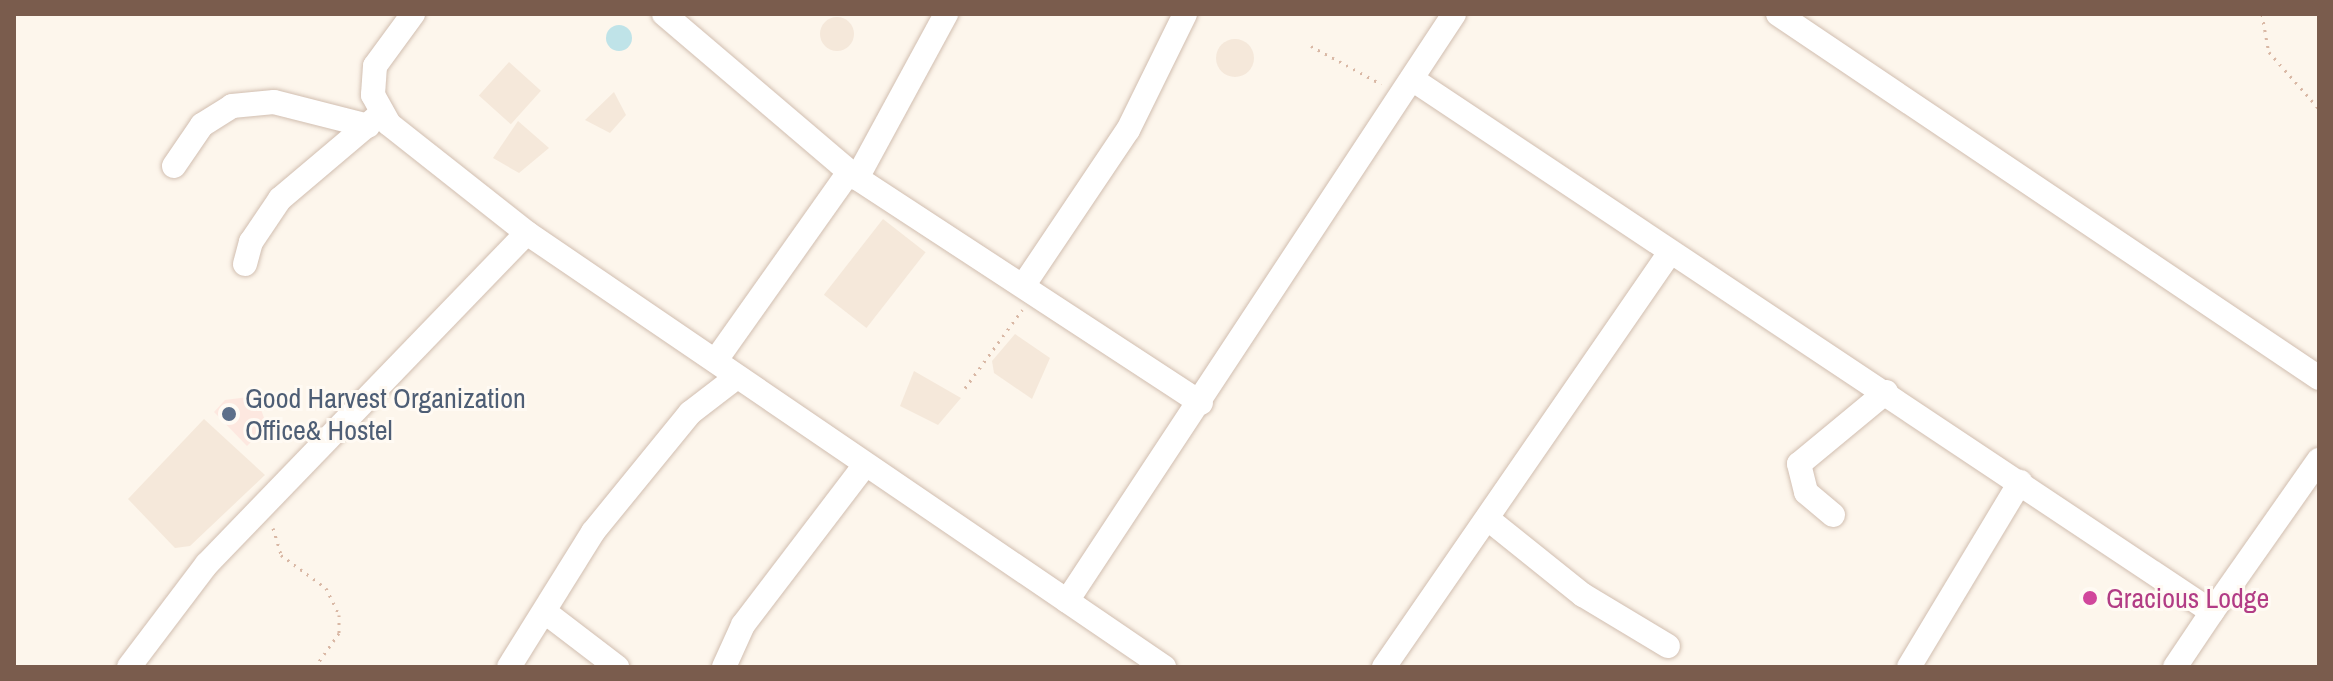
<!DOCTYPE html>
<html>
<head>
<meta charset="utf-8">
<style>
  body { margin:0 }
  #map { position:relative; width:2333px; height:681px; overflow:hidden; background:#fdf6ec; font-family:"Archivo Narrow",sans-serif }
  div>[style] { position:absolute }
  .residential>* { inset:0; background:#f5e8da; transform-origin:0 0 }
  .round { border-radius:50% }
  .commercial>* { inset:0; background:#fde8e0 }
  .water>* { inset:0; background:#bfe3e8 }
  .path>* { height:3px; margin-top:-1.5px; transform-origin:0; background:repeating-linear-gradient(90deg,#d9b8a5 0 2px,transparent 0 8px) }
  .roads { filter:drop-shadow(0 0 2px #d1beb0) drop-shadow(0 0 2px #d1beb0) }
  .minor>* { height:24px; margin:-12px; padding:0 12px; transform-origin:12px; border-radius:12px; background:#fff }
  .dots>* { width:22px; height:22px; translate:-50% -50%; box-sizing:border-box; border:4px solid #fffaf3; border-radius:50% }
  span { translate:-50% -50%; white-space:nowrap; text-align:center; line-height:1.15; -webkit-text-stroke:6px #fffaf3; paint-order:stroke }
  .service-label { font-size:28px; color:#4e5e75 }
  .left { translate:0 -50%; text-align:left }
  .hotel-label { font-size:28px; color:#b23c85 }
  .frame { position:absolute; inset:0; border:16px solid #7a5c4d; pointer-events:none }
</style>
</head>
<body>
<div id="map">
  <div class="residential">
    <i class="round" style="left:820px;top:17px;width:34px;height:34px"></i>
    <i class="round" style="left:1216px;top:39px;width:38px;height:38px"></i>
    <i style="left:509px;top:62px;width:43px;height:45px;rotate:42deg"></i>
    <i style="clip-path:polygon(614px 92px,626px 115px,610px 133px,585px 120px)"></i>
    <i style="clip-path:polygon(518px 121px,549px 148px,519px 173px,493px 158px)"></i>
    <i style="left:883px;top:219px;width:54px;height:96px;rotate:38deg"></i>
    <i style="clip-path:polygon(1015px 334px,1050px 358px,1032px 399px,994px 373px,992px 361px)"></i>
    <i style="clip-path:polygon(914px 371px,961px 398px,938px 425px,900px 406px)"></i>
    <i style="clip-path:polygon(204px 419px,265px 475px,190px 546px,175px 548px,128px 499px)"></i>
  </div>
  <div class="commercial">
    <i style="clip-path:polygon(256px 396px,267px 426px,247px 446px,214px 412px,225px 400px)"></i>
  </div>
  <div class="water">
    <i class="round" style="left:606px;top:25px;width:26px;height:26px"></i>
  </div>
  <div class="path">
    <i style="left:2262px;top:14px;width:39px;rotate:80deg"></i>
    <i style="left:2269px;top:52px;width:76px;rotate:48.7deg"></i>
    <i style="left:1311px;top:46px;width:80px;rotate:28.5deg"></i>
    <i style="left:965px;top:388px;width:97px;rotate:-53.8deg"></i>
    <i style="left:273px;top:528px;width:28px;rotate:73deg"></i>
    <i style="left:281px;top:555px;width:56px;rotate:36.3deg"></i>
    <i style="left:326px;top:588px;width:30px;rotate:64deg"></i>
    <i style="left:339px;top:615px;width:18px;rotate:90deg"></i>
    <i style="left:339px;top:633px;width:42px;rotate:125.2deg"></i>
  </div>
  <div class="roads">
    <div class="minor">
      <i style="left:413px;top:14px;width:64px;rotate:126.2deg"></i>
      <i style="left:375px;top:66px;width:29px;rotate:94deg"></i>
      <i style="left:373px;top:95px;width:33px;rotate:61deg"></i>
      <i style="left:389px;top:124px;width:176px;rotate:38.3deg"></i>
      <i style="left:527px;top:233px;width:771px;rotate:34.27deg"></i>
      <i style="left:664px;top:14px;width:253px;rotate:40.4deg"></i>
      <i style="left:857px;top:178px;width:411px;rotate:33.2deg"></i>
      <i style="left:1778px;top:14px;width:652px;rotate:33.93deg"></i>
      <i style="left:1412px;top:79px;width:961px;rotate:33.67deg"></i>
      <i style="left:2212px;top:612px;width:66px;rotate:123.9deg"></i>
      <i style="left:174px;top:166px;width:50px;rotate:-55.7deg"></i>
      <i style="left:202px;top:125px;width:36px;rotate:-32deg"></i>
      <i style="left:232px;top:106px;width:42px;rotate:-5.4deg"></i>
      <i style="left:274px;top:102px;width:97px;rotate:14.3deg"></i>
      <i style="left:857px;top:178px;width:187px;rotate:-61.5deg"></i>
      <i style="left:245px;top:264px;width:23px;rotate:-75deg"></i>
      <i style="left:251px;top:242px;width:52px;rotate:-56deg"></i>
      <i style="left:280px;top:199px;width:126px;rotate:-40.2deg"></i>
      <i style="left:1025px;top:283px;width:184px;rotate:-56.1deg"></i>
      <i style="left:1128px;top:130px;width:129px;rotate:-63.8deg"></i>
      <i style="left:716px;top:360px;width:230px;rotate:-54.7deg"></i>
      <i style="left:1833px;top:515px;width:35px;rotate:-140deg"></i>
      <i style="left:1806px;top:492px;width:29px;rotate:-104deg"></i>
      <i style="left:1799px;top:464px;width:113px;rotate:-39.6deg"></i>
      <i style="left:1488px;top:519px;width:122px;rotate:38.7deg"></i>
      <i style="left:1583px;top:595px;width:99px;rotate:31deg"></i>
      <i style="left:1067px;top:601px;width:703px;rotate:-56.6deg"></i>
      <i style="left:545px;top:612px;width:91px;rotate:37.4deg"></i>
      <i style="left:2212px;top:612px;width:186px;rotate:-54.9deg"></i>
      <i style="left:129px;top:667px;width:129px;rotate:-52.9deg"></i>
      <i style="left:207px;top:564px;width:460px;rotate:-46deg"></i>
      <i style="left:509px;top:667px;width:159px;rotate:-58.1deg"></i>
      <i style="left:593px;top:532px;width:154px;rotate:-50.8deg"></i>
      <i style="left:690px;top:413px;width:59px;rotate:-37.5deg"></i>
      <i style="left:724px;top:667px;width:46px;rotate:-65.7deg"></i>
      <i style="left:743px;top:625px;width:200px;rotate:-52.7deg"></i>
      <i style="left:1384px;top:667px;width:500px;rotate:-55.4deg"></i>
      <i style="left:1909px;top:667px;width:216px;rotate:-59deg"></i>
    </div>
  </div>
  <div class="dots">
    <i style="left:229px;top:414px;background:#5c6f8a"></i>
    <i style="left:2090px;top:598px;background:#d1479c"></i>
  </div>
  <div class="service-label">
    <span class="left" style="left:245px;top:414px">Good Harvest Organization<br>Office&amp; Hostel</span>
  </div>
  <div class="hotel-label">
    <span class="left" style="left:2106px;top:598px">Gracious Lodge</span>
  </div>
  <div class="frame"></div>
</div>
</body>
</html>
